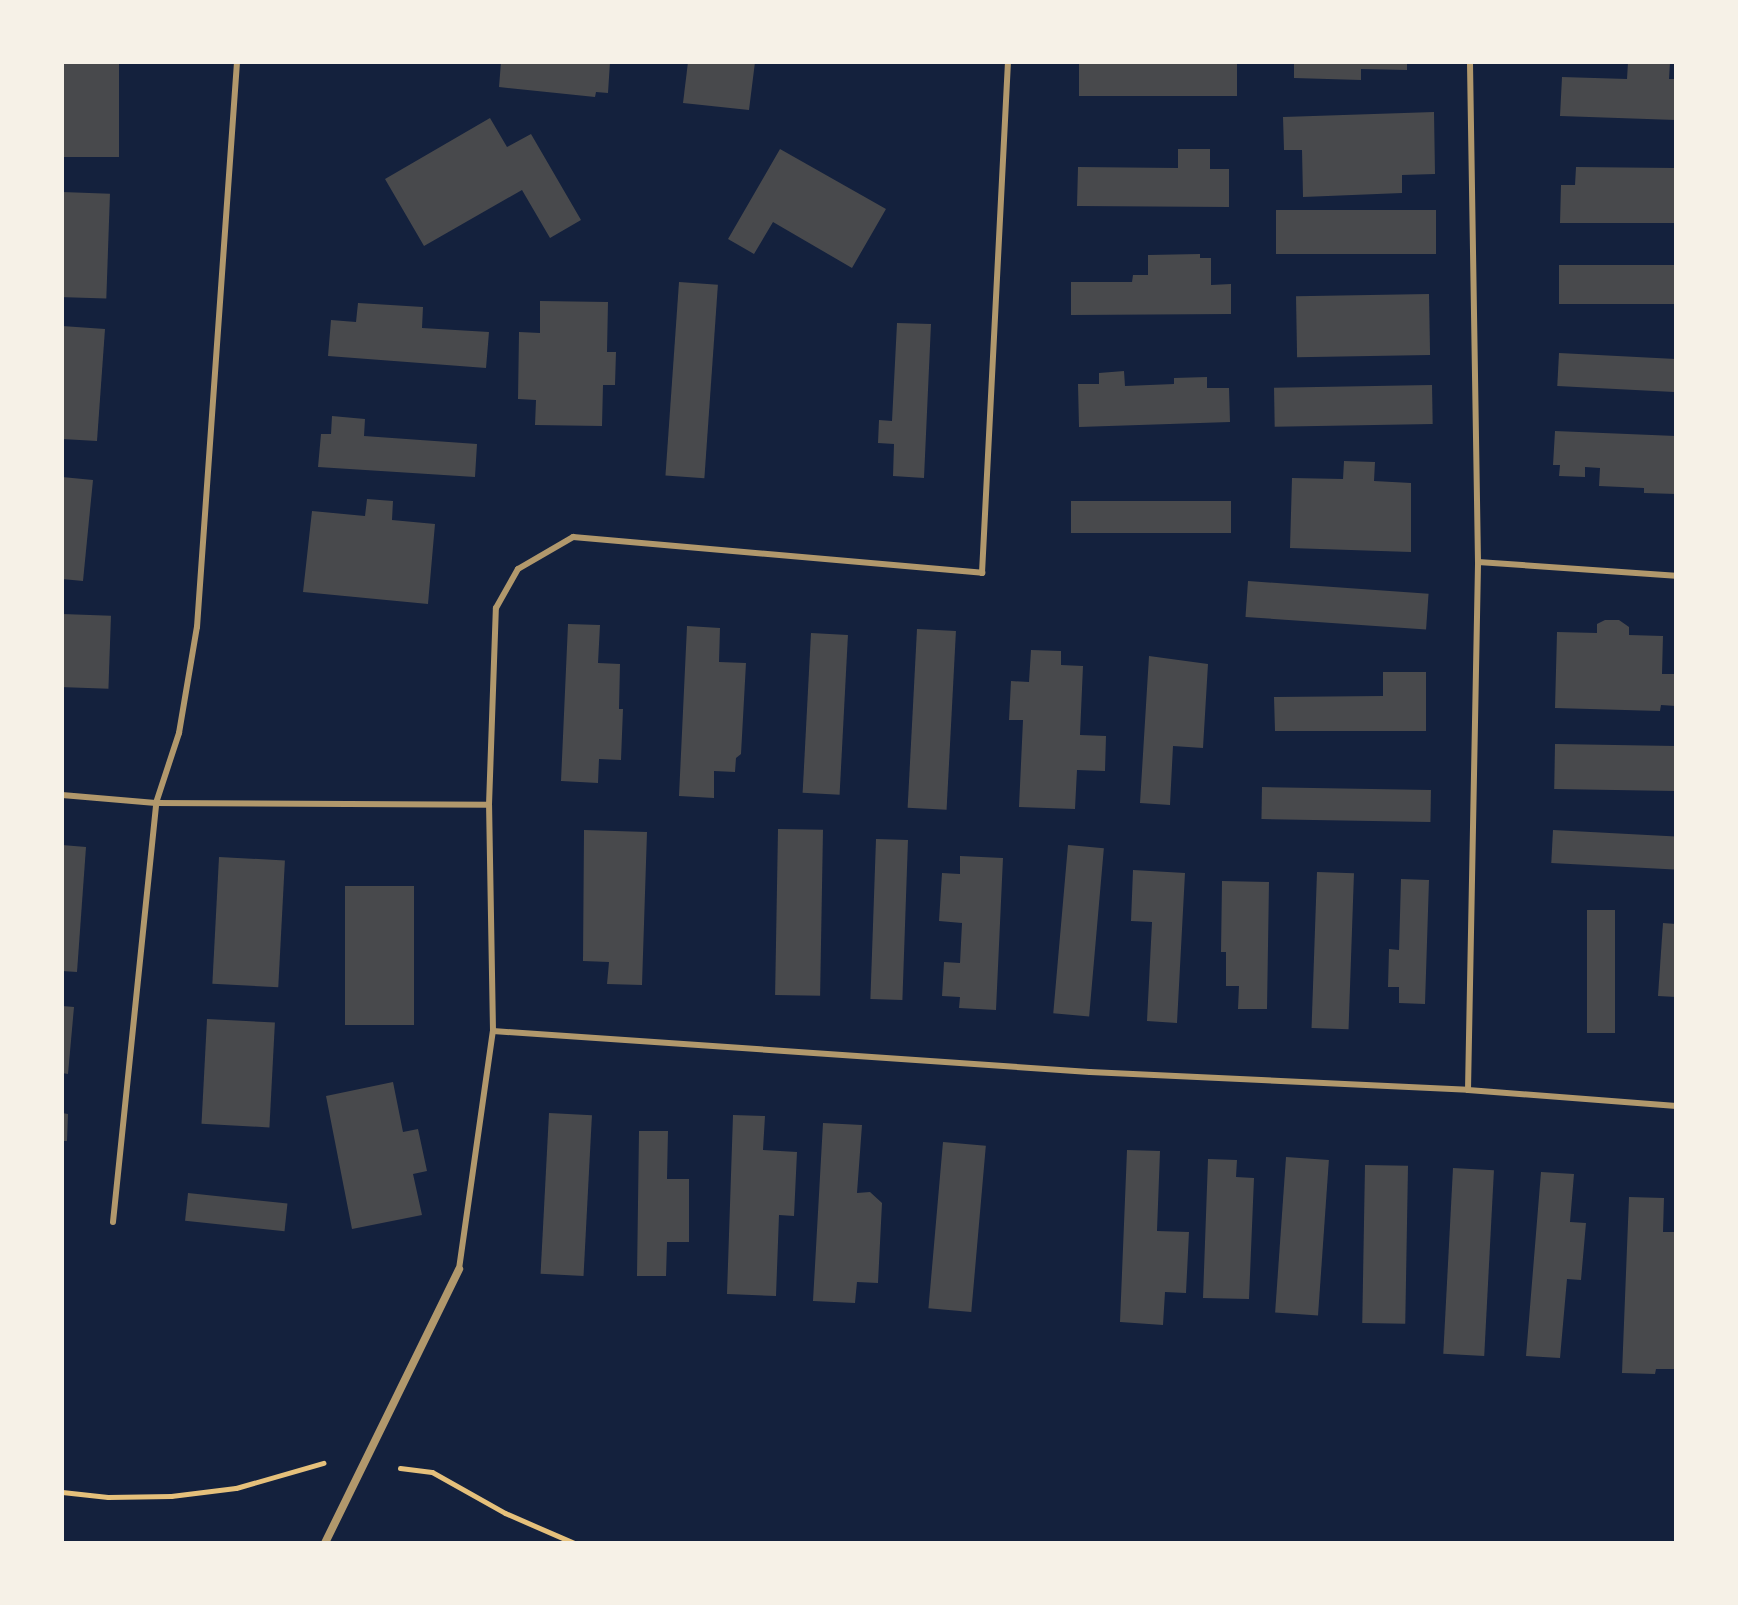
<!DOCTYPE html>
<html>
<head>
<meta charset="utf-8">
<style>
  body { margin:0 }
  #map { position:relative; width:1738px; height:1605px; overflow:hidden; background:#14213d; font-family:Mulish,sans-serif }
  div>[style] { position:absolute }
  .building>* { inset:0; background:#48494c; transform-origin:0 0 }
  .path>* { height:5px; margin:-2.5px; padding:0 2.5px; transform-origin:2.5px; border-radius:2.5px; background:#e5c07b }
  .service>* { height:6px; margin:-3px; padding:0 3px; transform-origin:3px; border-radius:3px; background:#b1986c }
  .minor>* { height:8px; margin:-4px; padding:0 4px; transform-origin:4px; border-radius:4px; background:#b1986c }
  span { translate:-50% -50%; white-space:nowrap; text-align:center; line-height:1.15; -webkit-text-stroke:6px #f6f1e7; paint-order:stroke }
  .frame { position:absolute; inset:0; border:64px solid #f6f1e7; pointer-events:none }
</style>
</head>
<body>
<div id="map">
  <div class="building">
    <i style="left:62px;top:62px;width:57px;height:95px"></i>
    <i style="clip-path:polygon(501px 62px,610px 62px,608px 93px,596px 92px,595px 97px,499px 87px)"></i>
    <i style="clip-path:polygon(688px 62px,755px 62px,749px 110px,683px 103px)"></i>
    <i style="left:1079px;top:62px;width:158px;height:34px"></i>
    <i style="clip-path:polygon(1294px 62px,1407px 62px,1407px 70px,1361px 69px,1361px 80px,1294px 78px)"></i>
    <i style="clip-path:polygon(1628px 62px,1670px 62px,1669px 79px,1676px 79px,1676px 120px,1560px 116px,1562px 77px,1627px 79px)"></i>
    <i style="clip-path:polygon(1434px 112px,1435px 174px,1402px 175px,1402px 193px,1303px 197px,1302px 150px,1284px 150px,1283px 117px)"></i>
    <i style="clip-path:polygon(490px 118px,507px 147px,531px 134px,581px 220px,550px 238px,522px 190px,424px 246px,385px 179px)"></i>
    <i style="clip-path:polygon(780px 149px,886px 209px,852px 268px,773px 222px,754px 254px,728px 239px)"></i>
    <i style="clip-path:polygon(1178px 149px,1210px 149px,1210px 169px,1229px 169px,1229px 207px,1077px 206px,1078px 167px,1178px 168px)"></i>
    <i style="clip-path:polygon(1576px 167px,1676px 168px,1676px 223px,1560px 223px,1561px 185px,1575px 185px)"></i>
    <i style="left:62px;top:192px;width:48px;height:105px;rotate:2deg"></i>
    <i style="left:1276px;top:210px;width:160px;height:44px"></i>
    <i style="clip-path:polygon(1200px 254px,1200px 258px,1211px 258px,1211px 285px,1231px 284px,1231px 314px,1071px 315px,1071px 282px,1132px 282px,1133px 275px,1148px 275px,1148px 255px)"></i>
    <i style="left:1676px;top:265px;width:39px;height:117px;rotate:90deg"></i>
    <i style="left:679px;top:282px;width:39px;height:194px;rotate:4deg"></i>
    <i style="left:1429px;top:294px;width:61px;height:133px;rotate:89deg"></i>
    <i style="clip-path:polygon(540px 301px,608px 302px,607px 352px,616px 352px,615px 385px,603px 385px,602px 426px,535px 425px,536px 400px,518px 399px,519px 332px,540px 333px)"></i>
    <i style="clip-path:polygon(358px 303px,423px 307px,422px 328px,489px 332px,486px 368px,328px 356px,331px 320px,356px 322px)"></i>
    <i style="clip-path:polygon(897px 323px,931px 324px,924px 478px,893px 476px,894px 444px,878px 443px,879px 420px,892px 421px)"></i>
    <i style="clip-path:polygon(62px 326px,105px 329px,97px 441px,62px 439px)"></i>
    <i style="left:1559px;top:353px;width:117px;height:33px;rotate:3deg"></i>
    <i style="clip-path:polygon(1124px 371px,1125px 386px,1174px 384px,1174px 378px,1207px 377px,1207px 388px,1229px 388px,1230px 422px,1079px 427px,1078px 384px,1099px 384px,1099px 373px)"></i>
    <i style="left:1432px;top:385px;width:39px;height:158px;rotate:89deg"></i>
    <i style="clip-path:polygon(332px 416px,365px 419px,364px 436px,477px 444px,475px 477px,318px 467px,321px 434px,331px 434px)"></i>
    <i style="clip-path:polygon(1555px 431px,1676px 436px,1676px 494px,1644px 493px,1644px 488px,1599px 486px,1600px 468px,1585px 467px,1585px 477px,1559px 476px,1560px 465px,1553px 465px)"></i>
    <i style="clip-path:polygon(1344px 461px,1375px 462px,1374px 481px,1411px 483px,1411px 552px,1290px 548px,1292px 478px,1343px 479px)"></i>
    <i style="clip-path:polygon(62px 477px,93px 480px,83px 581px,62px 579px)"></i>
    <i style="clip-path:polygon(367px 499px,393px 501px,392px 520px,435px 524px,428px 604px,303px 592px,312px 511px,365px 516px)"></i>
    <i style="left:1231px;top:501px;width:32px;height:160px;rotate:90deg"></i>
    <i style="left:1248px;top:581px;width:181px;height:36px;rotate:4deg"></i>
    <i style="left:62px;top:614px;width:49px;height:73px;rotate:2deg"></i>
    <i style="clip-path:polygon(1605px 620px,1619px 620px,1629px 627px,1629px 635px,1663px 636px,1662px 674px,1676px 674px,1676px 706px,1661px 705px,1660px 711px,1555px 708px,1557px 632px,1597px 633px,1597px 624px)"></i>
    <i style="clip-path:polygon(568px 624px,600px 625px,598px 663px,620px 664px,619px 709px,623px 709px,621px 760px,599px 759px,598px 783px,561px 781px)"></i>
    <i style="clip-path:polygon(687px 626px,720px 628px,719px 662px,746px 663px,741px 754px,736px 758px,735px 772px,714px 771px,714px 798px,679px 796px)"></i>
    <i style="left:917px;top:629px;width:39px;height:179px;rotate:3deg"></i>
    <i style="left:811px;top:633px;width:37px;height:160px;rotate:3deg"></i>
    <i style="clip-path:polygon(1031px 650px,1061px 651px,1061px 665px,1083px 666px,1080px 735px,1106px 736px,1105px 771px,1077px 770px,1075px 809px,1019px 807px,1023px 720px,1009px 720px,1011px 681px,1029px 682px)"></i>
    <i style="clip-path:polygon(1149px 656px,1208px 664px,1203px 748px,1173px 746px,1170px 805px,1140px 803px)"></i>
    <i style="clip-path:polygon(1383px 672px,1426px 672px,1426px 731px,1275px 731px,1274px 697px,1383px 696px)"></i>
    <i style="left:1555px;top:744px;width:121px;height:45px;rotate:1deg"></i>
    <i style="left:1262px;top:787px;width:169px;height:32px;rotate:1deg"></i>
    <i style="left:778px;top:829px;width:45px;height:166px;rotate:1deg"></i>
    <i style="clip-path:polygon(584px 830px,647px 832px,642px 985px,607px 984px,609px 962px,583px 961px)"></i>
    <i style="left:1553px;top:830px;width:123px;height:33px;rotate:3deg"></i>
    <i style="left:876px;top:839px;width:32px;height:160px;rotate:2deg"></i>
    <i style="clip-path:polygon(62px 845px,86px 847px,77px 972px,62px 971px)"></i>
    <i style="left:1068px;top:845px;width:36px;height:169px;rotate:5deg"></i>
    <i style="clip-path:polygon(960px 856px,1003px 858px,996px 1010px,959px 1008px,960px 997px,942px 996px,944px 962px,960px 963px,962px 923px,939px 921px,942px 873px,960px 874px)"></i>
    <i style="left:219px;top:857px;width:66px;height:127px;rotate:3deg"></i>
    <i style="clip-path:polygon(1133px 870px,1185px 873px,1177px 1023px,1147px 1021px,1152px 922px,1131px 921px)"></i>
    <i style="left:1317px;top:872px;width:37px;height:156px;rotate:2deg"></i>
    <i style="clip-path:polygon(1401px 879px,1429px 880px,1425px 1004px,1399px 1003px,1399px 987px,1388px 987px,1389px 949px,1399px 950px)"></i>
    <i style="clip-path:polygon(1222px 881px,1269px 882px,1267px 1009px,1238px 1009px,1239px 986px,1226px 986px,1226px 952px,1221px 952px)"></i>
    <i style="left:414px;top:886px;width:139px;height:69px;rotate:90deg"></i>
    <i style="left:1587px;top:910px;width:28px;height:123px"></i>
    <i style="clip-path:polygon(1663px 923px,1676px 924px,1676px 997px,1658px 996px)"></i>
    <i style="clip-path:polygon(62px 1006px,74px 1007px,68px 1074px,62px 1073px)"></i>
    <i style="left:207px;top:1019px;width:68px;height:105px;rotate:3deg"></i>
    <i style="clip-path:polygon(393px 1082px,403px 1132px,418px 1129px,427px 1171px,413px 1174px,422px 1215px,352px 1229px,326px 1096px)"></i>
    <i style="clip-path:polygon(62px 1113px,68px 1114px,67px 1141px,62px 1141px)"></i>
    <i style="left:549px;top:1113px;width:43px;height:161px;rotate:3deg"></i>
    <i style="clip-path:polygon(733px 1115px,765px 1116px,763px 1150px,797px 1152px,794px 1216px,779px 1215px,776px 1296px,727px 1294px)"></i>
    <i style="clip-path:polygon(823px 1123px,862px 1125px,857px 1193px,870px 1192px,882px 1203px,878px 1283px,857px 1282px,855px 1303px,813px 1301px)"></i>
    <i style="clip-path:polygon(639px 1131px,668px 1131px,667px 1179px,689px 1179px,689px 1242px,667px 1242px,666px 1276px,637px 1276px)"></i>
    <i style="left:943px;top:1142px;width:43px;height:167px;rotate:5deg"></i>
    <i style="clip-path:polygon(1127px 1150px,1160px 1151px,1157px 1231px,1189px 1232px,1186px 1293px,1165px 1292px,1163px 1325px,1120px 1322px)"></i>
    <i style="left:1286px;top:1157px;width:43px;height:156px;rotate:4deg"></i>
    <i style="clip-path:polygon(1208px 1159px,1237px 1160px,1236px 1177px,1254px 1178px,1249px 1299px,1203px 1298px)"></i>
    <i style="left:1365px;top:1165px;width:43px;height:158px;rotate:1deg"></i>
    <i style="left:1453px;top:1168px;width:41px;height:186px;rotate:3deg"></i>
    <i style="clip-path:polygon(1541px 1172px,1574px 1174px,1570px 1222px,1586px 1223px,1581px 1280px,1567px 1279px,1560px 1358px,1526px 1356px)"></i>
    <i style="left:188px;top:1193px;width:100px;height:28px;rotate:6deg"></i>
    <i style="clip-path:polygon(1629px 1197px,1664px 1198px,1663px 1232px,1676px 1232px,1674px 1369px,1656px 1369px,1655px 1374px,1622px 1373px)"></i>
  </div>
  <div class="path">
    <i style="left:400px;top:1468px;width:32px;rotate:7deg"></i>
    <i style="left:432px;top:1472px;width:84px;rotate:29.3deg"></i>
    <i style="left:505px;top:1513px;width:75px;rotate:23.5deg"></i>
    <i style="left:62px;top:1492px;width:46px;rotate:6.2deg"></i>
    <i style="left:108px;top:1497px;width:63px;rotate:-0.9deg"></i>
    <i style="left:171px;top:1496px;width:65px;rotate:-7deg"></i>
    <i style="left:236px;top:1488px;width:91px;rotate:-16deg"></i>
  </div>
  <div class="service">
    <i style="left:1478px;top:562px;width:198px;rotate:4deg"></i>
    <i style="left:62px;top:795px;width:94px;rotate:4.9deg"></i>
    <i style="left:156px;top:803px;width:333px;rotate:0.3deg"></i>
    <i style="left:493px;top:1031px;width:598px;rotate:3.93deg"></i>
    <i style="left:1090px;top:1072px;width:378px;rotate:2.7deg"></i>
    <i style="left:1468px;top:1090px;width:209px;rotate:4.4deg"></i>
    <i style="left:1468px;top:1090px;width:528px;rotate:-88.91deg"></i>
    <i style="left:1478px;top:562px;width:500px;rotate:-90.92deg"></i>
    <i style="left:113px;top:1222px;width:421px;rotate:-84.1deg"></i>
    <i style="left:156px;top:803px;width:74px;rotate:-71.8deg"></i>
    <i style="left:179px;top:733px;width:108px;rotate:-80.4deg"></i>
    <i style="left:197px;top:627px;width:566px;rotate:-85.95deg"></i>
    <i style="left:459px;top:1269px;width:240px;rotate:-81.9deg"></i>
    <i style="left:493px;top:1031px;width:226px;rotate:-91deg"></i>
    <i style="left:489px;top:805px;width:197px;rotate:-88deg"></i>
    <i style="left:496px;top:608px;width:45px;rotate:-60.6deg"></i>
    <i style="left:518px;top:569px;width:64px;rotate:-30.2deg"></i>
    <i style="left:573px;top:537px;width:411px;rotate:5deg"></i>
    <i style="left:982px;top:573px;width:512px;rotate:-87.09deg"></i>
  </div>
  <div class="minor">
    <i style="left:325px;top:1543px;width:305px;rotate:-63.9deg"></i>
  </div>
  <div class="frame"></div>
</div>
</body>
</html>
